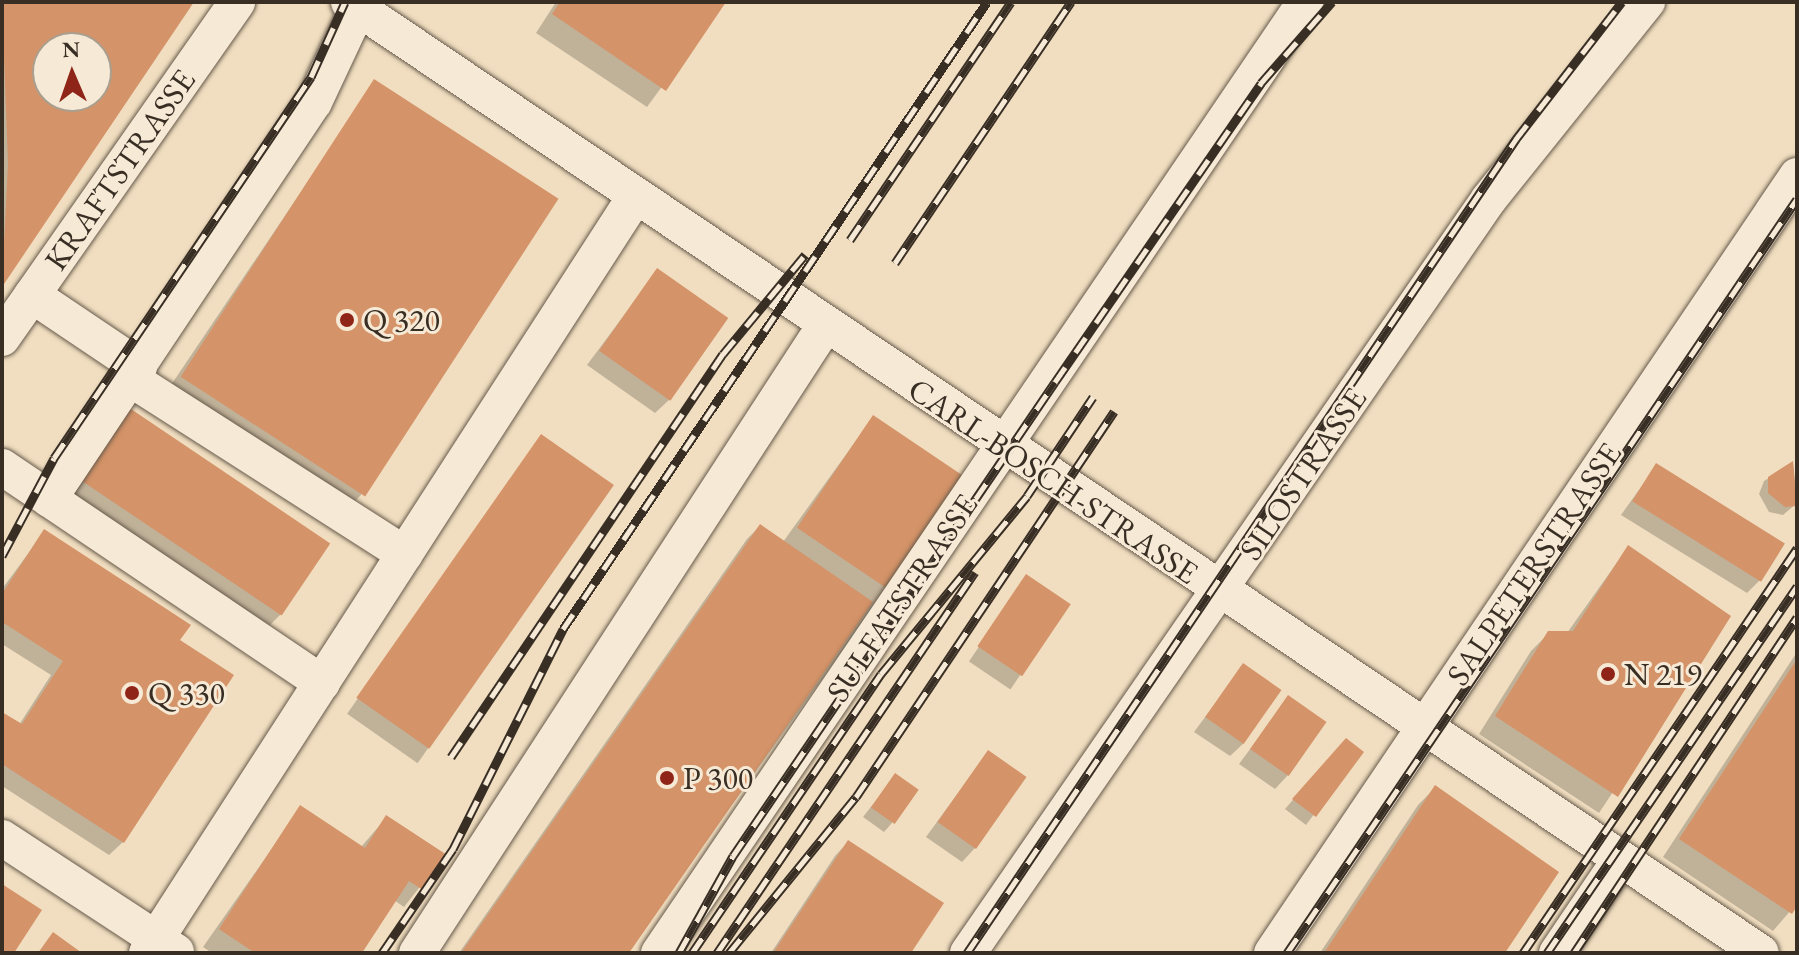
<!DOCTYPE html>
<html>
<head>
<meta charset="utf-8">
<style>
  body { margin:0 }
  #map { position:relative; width:1799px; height:955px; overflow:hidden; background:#f1dec0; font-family:"EB Garamond",serif }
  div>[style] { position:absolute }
  .shadow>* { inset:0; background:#0003; transform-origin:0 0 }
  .building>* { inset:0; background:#d49368; transform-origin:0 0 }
  .roads { filter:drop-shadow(0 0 2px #665a4b) drop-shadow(0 0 2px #665a4b) }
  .minor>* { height:36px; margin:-18px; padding:0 18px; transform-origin:18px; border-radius:18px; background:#f6ead6 }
  .rail>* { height:9px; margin-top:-4.5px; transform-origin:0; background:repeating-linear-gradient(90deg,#f6ead6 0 18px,#382e24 0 36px); box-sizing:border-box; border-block:2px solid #382e24 }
  .dots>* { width:22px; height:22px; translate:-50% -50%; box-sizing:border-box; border:4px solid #f6ead6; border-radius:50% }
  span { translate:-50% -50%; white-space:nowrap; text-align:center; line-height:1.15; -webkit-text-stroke:6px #f6ead6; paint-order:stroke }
  .street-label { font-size:32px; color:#382e24 }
  .poi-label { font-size:32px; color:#382e24 }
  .left { translate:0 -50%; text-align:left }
  .frame { position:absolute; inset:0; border:4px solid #382e24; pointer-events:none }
  .north { position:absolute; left:32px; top:32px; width:80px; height:80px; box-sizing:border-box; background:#f6ead6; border:2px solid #aa9f8f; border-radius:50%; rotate:358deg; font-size:22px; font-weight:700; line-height:32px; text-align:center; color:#382e24 }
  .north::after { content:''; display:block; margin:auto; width:28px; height:36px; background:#8f2418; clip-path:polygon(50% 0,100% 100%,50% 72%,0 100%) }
</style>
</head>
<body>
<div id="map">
  <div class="shadow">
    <i style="clip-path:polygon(evenodd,2px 2px,192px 2px,2px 284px,2px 2px,48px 48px,96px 48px,96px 96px,48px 96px,48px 48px)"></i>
    <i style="clip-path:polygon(556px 2px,724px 2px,647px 107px,536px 33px)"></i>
    <i style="clip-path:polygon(375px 82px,361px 495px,348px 508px,167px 391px)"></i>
    <i style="clip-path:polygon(657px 271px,669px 400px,655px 413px,587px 365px)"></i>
    <i style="clip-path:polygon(873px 417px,965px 479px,626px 953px,459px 953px,747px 539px,760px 526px,783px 542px)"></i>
    <i style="clip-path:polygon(115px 423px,282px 613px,268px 627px,68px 493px)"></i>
    <i style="left:541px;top:437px;width:86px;height:338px;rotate:35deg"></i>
    <i style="clip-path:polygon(1793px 463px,1797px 503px,1783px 515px,1769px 512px,1759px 494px,1764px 481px)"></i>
    <i style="clip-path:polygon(1656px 466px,1760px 580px,1747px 593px,1621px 515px)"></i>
    <i style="clip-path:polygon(44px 532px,178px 641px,123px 842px,109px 855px,2px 786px,2px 714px,19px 725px,51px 675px,2px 644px,2px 589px)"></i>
    <i style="clip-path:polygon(1628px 547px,1729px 617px,1599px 813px,1479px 734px,1531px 651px,1549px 633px,1567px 633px)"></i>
    <i style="left:1026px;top:577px;width:50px;height:102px;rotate:34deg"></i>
    <i style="clip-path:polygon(1797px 652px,1797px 903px,1773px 931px,1663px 857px)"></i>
    <i style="clip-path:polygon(1243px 666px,1244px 743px,1230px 756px,1194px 732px)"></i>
    <i style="clip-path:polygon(1288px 698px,1288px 775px,1275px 789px,1239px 764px)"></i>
    <i style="clip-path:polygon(1337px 749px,1361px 752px,1306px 825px,1285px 809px)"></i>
    <i style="clip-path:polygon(988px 752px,975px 848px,962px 862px,926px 837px)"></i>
    <i style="clip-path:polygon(895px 776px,892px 823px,884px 832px,863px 817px)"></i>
    <i style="clip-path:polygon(1435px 788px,1503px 953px,1320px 953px,1418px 805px)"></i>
    <i style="clip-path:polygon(301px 807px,361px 847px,386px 818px,444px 856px,404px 907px,394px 900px,360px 953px,212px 953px,203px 947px)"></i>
    <i style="clip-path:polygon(848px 842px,909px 953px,771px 953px,835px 856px)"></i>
  </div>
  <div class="building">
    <i style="clip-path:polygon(evenodd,2px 2px,194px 2px,2px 287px,8px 163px,2px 2px,48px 48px,96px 48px,96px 96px,48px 96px,48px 48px)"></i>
    <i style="clip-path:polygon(560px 2px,726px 2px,666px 91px,552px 14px)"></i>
    <i style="left:374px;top:79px;width:220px;height:355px;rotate:33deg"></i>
    <i style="left:657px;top:268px;width:87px;height:101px;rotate:35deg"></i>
    <i style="left:128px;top:407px;width:244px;height:87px;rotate:34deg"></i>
    <i style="left:873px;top:415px;width:114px;height:136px;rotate:34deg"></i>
    <i style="left:541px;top:434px;width:89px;height:322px;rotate:35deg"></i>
    <i style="clip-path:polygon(1793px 461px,1797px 506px,1785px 507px,1768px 493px,1768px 477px)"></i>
    <i style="left:1656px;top:463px;width:152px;height:45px;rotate:32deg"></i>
    <i style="clip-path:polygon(760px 524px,873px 602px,629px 953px,461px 953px)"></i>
    <i style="clip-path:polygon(44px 529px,191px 625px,180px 640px,234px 675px,124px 843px,2px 764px,2px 712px,22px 724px,63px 661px,2px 622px,2px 594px)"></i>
    <i style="clip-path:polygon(1628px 545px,1731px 616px,1618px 797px,1495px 716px,1548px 631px,1573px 631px)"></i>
    <i style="left:1026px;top:574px;width:54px;height:87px;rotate:34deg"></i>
    <i style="clip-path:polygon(1797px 659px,1797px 906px,1792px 914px,1679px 839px)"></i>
    <i style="left:1243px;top:663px;width:47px;height:66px;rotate:35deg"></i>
    <i style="left:1288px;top:695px;width:47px;height:66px;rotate:35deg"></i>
    <i style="clip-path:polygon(1346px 738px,1364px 752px,1316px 817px,1292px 799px)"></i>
    <i style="left:988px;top:750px;width:47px;height:88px;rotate:35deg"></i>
    <i style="left:895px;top:773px;width:29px;height:42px;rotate:35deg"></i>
    <i style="clip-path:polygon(1435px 785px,1559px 872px,1505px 953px,1324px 953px)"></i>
    <i style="clip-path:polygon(300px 805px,365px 848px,386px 815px,447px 855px,423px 890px,409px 881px,362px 953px,255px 953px,219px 929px)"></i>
    <i style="clip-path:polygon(848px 840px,944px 903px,911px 953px,773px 953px)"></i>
    <i style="clip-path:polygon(2px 884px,42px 910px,14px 953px,2px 953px)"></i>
    <i style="clip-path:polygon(53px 932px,82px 953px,38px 953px)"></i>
  </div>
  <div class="roads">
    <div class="minor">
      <i style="left:349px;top:2px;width:1702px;rotate:33.96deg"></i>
      <i style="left:32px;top:295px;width:129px;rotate:33.9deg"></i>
      <i style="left:2px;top:338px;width:410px;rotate:-55deg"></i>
      <i style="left:131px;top:379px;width:325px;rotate:32.6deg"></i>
      <i style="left:2px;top:467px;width:386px;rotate:34deg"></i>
      <i style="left:49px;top:499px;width:477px;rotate:-56.3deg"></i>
      <i style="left:314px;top:102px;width:104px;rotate:-64.9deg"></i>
      <i style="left:2px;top:838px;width:208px;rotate:33.2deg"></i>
      <i style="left:147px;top:953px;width:900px;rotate:-57.16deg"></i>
      <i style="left:417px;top:953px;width:747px;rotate:-56.97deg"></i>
      <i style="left:659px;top:953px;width:1150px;rotate:-55.81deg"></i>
      <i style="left:968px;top:953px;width:916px;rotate:-55.36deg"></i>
      <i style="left:1489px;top:199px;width:253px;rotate:-51.3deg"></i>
      <i style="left:1272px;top:953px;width:938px;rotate:-55.95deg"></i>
      <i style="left:1557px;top:953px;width:112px;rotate:-55.9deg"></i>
    </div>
  </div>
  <div class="rail">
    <i style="left:850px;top:240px;width:287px;rotate:-55.9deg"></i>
    <i style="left:895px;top:263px;width:315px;rotate:-56deg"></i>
    <i style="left:2px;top:556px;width:111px;rotate:-62deg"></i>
    <i style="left:54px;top:458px;width:460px;rotate:-56deg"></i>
    <i style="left:311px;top:77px;width:82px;rotate:-65.6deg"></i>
    <i style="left:451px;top:757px;width:486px;rotate:-56deg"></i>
    <i style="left:723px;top:354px;width:129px;rotate:-50.4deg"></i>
    <i style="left:382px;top:953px;width:126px;rotate:-55.7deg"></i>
    <i style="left:453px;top:849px;width:246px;rotate:-63.4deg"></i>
    <i style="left:563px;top:629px;width:757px;rotate:-55.93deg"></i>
    <i style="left:679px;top:953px;width:111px;rotate:-60.9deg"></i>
    <i style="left:733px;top:856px;width:573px;rotate:-55.81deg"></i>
    <i style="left:1055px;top:382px;width:363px;rotate:-55.4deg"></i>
    <i style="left:1261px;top:83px;width:108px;rotate:-48.8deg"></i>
    <i style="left:692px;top:953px;width:337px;rotate:-55.9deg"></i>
    <i style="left:881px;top:674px;width:230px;rotate:-50.6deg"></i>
    <i style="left:1027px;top:496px;width:119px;rotate:-56.3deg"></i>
    <i style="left:717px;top:953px;width:460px;rotate:-55.9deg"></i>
    <i style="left:729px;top:953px;width:201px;rotate:-50.9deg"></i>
    <i style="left:856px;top:797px;width:464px;rotate:-56.2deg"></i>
    <i style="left:967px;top:953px;width:982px;rotate:-56deg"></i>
    <i style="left:1516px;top:139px;width:173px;rotate:-52.3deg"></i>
    <i style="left:1287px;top:953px;width:910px;rotate:-55.93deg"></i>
    <i style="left:1523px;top:953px;width:489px;rotate:-55.9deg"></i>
    <i style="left:1547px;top:953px;width:444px;rotate:-55.7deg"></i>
    <i style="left:1574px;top:953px;width:403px;rotate:-56.4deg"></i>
  </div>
  <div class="dots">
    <i style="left:347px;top:320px;background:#8f2418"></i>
    <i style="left:1608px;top:674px;background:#8f2418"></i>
    <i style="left:132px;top:693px;background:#8f2418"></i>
    <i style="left:667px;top:778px;background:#8f2418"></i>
  </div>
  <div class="street-label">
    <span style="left:120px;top:170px;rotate:-55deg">KRAFTSTRASSE</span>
    <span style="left:1303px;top:474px;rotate:-56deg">SILOSTRASSE</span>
    <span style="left:1053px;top:481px;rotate:34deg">CARL-BOSCH-STRASSE</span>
    <span style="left:1534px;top:564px;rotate:-56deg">SALPETERSTRASSE</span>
    <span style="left:902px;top:598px;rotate:-56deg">SULFATSTRASSE</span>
  </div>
  <div class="poi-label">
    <span class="left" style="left:363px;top:320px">Q 320</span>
    <span class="left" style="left:1624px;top:674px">N 219</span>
    <span class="left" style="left:148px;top:693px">Q 330</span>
    <span class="left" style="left:683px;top:778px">P 300</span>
  </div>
  <div class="frame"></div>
  <div class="north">N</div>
</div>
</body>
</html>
